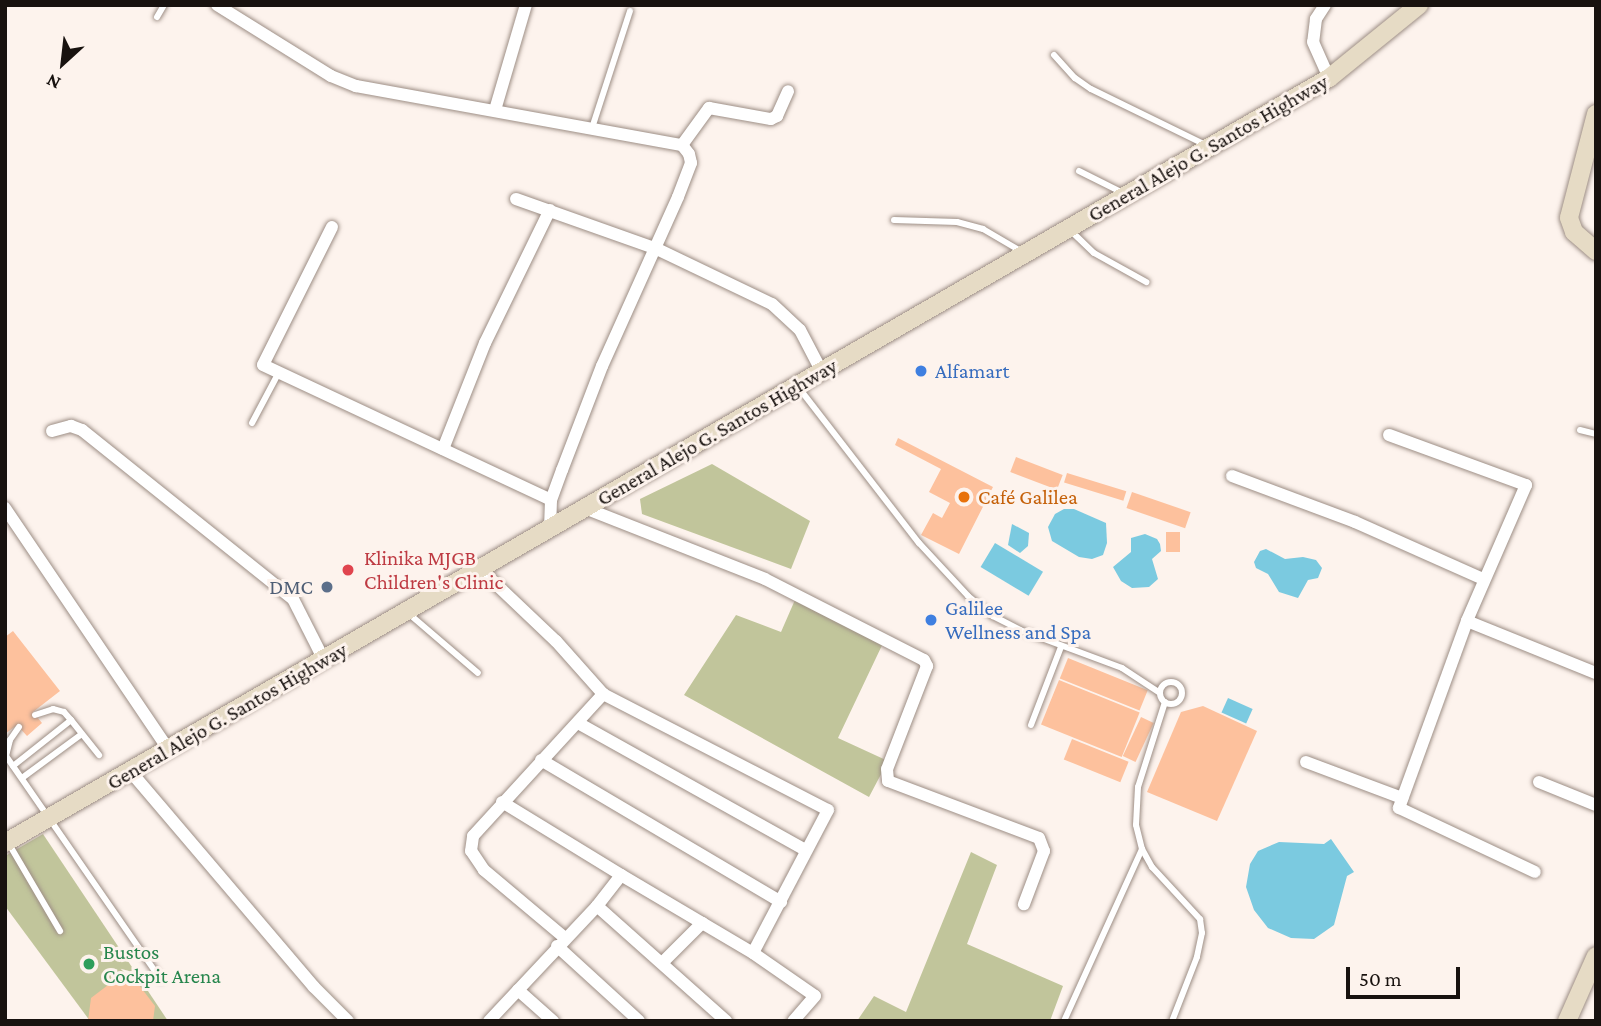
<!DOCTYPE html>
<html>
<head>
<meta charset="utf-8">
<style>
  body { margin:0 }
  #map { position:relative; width:1601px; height:1026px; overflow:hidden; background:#fdf3ed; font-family:"Crimson Pro",serif }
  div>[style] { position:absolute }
  .green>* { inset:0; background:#c1c59b }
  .water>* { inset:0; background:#7bcae0; transform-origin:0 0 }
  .building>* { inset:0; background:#fdc19d; transform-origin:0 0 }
  .roads { filter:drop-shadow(0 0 2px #9d8e85) drop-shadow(0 0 2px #9d8e85) }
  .lane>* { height:6px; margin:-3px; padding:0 3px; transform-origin:3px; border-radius:3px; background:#fff }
  .lane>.ring { margin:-3px; padding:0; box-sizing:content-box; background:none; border:6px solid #fff; border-radius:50% }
  .street>* { height:12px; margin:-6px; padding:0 6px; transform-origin:6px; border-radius:6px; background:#fff }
  .secondary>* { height:18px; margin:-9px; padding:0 9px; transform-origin:9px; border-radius:9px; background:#e6dbc5 }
  .dots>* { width:19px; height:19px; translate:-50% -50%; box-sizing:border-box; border:4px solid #fdf3ed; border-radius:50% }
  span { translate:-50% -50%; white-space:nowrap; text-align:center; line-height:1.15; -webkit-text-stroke:6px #fdf3ed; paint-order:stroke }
  .street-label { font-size:21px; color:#18120f }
  .shop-label { font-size:21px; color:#366cbe }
  .left { translate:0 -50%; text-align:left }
  .food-label { font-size:21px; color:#c56008 }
  .health-label { font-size:21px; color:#be3a42 }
  .service-label { font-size:21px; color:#4e5e75 }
  .right { translate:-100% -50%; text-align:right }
  .leisure-label { font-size:21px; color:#27864d }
  .frame { position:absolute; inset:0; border:7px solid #18120f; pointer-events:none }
  .north { position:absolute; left:28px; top:28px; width:70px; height:70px; -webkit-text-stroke:5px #fdf3ed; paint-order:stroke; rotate:207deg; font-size:19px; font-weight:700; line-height:28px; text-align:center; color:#18120f }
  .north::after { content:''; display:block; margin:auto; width:24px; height:32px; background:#18120f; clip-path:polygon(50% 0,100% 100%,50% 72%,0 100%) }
  .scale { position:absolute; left:1346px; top:967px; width:114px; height:32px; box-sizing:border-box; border:4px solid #18120f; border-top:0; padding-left:9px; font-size:21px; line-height:24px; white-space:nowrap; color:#18120f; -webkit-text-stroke:5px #fdf3ed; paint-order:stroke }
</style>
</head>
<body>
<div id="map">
  <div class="green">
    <i style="clip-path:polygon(712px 464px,810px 521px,791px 569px,642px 514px,640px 499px)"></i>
    <i style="clip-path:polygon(798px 593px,885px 639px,838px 738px,888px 761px,869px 797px,684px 695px,736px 615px,781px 632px)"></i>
    <i style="clip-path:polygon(43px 834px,168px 1021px,90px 1021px,5px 906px,5px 856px)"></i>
    <i style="clip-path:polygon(971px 852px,997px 865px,967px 944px,1063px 986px,1050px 1021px,857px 1021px,874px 996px,906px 1012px)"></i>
  </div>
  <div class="water">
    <i style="clip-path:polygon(1064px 509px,1074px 509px,1106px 523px,1107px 543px,1103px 555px,1092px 559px,1079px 557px,1052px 541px,1048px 527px,1055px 514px)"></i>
    <i style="clip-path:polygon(1012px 524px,1029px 533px,1028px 546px,1020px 553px,1008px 545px)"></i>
    <i style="clip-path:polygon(1145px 534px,1157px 539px,1160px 544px,1161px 551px,1152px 559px,1158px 579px,1149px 587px,1132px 588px,1121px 581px,1113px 567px,1131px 552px,1131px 538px)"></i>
    <i style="left:995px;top:543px;width:56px;height:28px;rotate:31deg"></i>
    <i style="clip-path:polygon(1266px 549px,1285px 559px,1303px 557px,1316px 560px,1322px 568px,1318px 578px,1308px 580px,1298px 598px,1279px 592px,1268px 574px,1256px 568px,1254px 562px,1260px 551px)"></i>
    <i style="left:1228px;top:698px;width:27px;height:16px;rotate:24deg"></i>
    <i style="clip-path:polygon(1331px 839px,1354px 872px,1347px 876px,1334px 925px,1314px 939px,1291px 938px,1268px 928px,1254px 910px,1246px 887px,1250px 864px,1258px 851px,1279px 842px,1324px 844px)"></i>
  </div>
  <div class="building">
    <i style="clip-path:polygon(898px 438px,993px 487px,959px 554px,921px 535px,933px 513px,942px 518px,950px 503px,929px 492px,941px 469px,895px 445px)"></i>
    <i style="left:1016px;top:457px;width:50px;height:16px;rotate:21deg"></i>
    <i style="left:1067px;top:473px;width:62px;height:10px;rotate:17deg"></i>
    <i style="left:1132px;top:492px;width:62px;height:17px;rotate:19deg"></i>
    <i style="left:1166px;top:532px;width:14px;height:20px"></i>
    <i style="clip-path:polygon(13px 631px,60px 691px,33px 712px,42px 723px,27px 736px,17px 725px,5px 734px,5px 637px)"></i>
    <i style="left:1068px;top:658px;width:86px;height:22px;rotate:22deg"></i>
    <i style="left:1059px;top:680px;width:87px;height:48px;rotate:22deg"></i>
    <i style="clip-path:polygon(1203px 706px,1257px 731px,1217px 821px,1147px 792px,1181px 712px)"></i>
    <i style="left:1141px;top:717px;width:14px;height:43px;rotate:25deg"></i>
    <i style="left:1072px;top:739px;width:61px;height:22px;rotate:22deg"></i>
    <i style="clip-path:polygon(112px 982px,139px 985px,155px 1006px,153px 1021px,88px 1021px,91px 998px)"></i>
  </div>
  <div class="roads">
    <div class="lane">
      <i style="left:157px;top:17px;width:14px;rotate:-60deg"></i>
      <i style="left:1054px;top:55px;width:31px;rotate:48deg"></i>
      <i style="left:1075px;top:78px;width:19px;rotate:35deg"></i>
      <i style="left:1091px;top:89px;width:128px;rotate:26deg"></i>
      <i style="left:592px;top:128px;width:123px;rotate:-72deg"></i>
      <i style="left:1079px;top:171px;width:49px;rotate:26.6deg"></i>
      <i style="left:894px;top:220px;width:63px;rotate:1.8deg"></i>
      <i style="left:957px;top:222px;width:27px;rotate:15deg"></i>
      <i style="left:983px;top:229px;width:48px;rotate:30.3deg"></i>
      <i style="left:1070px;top:230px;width:33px;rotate:44deg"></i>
      <i style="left:1094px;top:253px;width:60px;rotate:29.1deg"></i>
      <i style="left:799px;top:388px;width:196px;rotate:52.3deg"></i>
      <i style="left:919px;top:543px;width:72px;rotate:47.2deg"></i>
      <i style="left:968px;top:596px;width:32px;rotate:39deg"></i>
      <i style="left:993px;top:616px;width:30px;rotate:27deg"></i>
      <i style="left:1020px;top:630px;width:109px;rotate:20.4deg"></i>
      <i style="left:1122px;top:668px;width:45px;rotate:33.3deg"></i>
      <i style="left:252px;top:423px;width:58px;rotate:-62.1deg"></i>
      <i style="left:1580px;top:430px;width:16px;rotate:14deg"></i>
      <i style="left:408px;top:613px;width:92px;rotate:40.6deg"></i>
      <i class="ring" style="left:1160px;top:682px;width:16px;height:16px"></i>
      <i style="left:1165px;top:702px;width:89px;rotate:107.6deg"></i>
      <i style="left:1138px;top:787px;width:38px;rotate:93deg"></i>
      <i style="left:1136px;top:825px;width:25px;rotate:76deg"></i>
      <i style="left:1142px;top:849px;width:21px;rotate:61deg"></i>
      <i style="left:1152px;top:867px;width:71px;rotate:47.3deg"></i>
      <i style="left:1200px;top:919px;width:14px;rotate:82deg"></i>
      <i style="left:1202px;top:933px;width:25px;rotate:102deg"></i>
      <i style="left:1197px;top:957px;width:69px;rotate:111.3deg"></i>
      <i style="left:35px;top:715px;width:19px;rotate:-18deg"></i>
      <i style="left:53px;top:709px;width:11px;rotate:15deg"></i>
      <i style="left:64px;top:712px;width:11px;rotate:49deg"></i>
      <i style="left:1031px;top:725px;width:84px;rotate:-69deg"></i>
      <i style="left:19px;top:727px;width:16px;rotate:125deg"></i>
      <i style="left:10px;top:740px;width:16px;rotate:104deg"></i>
      <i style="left:6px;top:756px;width:272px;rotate:55.3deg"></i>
      <i style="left:13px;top:766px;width:74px;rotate:-38.4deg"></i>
      <i style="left:71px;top:720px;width:45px;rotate:51.3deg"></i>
      <i style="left:22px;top:778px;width:74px;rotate:-36.3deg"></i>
      <i style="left:9px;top:844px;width:101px;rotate:59.6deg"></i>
      <i style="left:1064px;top:1021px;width:189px;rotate:-65.6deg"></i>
    </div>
    <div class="street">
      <i style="left:217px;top:5px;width:134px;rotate:31.9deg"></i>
      <i style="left:331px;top:76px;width:27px;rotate:22deg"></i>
      <i style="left:356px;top:86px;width:331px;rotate:10.3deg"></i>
      <i style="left:682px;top:145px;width:11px;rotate:52deg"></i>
      <i style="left:689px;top:154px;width:9px;rotate:77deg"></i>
      <i style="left:691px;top:163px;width:36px;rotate:111deg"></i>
      <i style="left:678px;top:197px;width:185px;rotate:114.2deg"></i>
      <i style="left:602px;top:366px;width:111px;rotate:111deg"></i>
      <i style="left:562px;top:470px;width:32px;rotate:110deg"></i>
      <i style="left:551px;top:500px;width:27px;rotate:92deg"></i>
      <i style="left:1325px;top:5px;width:17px;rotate:123deg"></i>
      <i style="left:1316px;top:19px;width:23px;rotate:97deg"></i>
      <i style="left:1313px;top:42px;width:39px;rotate:66deg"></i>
      <i style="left:495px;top:110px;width:109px;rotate:-73.6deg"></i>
      <i style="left:682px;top:145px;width:46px;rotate:-53.9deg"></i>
      <i style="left:709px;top:108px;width:63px;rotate:10.1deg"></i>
      <i style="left:771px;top:119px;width:7px;rotate:-27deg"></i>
      <i style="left:777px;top:116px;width:27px;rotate:-66deg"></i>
      <i style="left:516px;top:199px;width:150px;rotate:19.5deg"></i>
      <i style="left:657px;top:249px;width:127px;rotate:25.6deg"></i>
      <i style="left:772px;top:304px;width:38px;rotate:43deg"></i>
      <i style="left:800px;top:330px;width:47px;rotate:62.4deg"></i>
      <i style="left:332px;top:227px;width:154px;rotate:116.6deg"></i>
      <i style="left:263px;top:365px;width:318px;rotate:25.1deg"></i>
      <i style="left:52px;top:431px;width:20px;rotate:-15deg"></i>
      <i style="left:71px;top:426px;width:12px;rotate:20deg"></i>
      <i style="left:82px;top:430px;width:270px;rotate:38.7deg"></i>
      <i style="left:293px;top:599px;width:68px;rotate:63.1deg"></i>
      <i style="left:1389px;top:435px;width:146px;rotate:20.1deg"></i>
      <i style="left:1526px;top:485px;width:148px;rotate:113.5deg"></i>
      <i style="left:1467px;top:621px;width:139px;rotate:22deg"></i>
      <i style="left:443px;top:449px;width:114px;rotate:-68.4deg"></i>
      <i style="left:485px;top:343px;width:148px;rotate:-64deg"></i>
      <i style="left:1232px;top:476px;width:131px;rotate:20.5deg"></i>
      <i style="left:1355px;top:522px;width:140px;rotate:24deg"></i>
      <i style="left:5px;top:508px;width:292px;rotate:55.9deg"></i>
      <i style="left:585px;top:508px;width:193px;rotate:21.5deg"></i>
      <i style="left:765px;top:579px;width:178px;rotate:27deg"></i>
      <i style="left:924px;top:660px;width:7px;rotate:63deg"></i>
      <i style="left:927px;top:666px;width:110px;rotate:111.2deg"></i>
      <i style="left:887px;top:769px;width:12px;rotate:85deg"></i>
      <i style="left:888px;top:781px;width:161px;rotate:20.7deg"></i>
      <i style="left:1039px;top:838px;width:14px;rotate:69deg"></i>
      <i style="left:1044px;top:851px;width:57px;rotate:110.7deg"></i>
      <i style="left:480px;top:569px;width:105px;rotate:43.5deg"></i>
      <i style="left:556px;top:641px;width:71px;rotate:48.4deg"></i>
      <i style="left:603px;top:694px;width:253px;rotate:27.3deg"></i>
      <i style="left:828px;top:810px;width:161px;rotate:117.7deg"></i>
      <i style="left:1467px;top:621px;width:199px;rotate:110deg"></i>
      <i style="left:1399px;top:808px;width:150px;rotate:25.2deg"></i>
      <i style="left:578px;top:723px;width:260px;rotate:29.2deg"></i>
      <i style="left:541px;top:760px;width:279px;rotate:30.6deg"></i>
      <i style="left:1306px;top:762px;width:103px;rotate:20.6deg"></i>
      <i style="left:131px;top:772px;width:282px;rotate:49.6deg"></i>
      <i style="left:314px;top:987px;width:48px;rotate:45deg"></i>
      <i style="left:1539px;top:782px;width:61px;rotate:22deg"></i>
      <i style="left:502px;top:802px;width:140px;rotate:31.5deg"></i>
      <i style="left:597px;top:906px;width:173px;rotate:41.7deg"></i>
      <i style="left:565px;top:938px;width:106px;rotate:-140deg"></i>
      <i style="left:484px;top:870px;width:23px;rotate:-124deg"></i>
      <i style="left:471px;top:851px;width:15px;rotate:-82deg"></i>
      <i style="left:473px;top:836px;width:193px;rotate:-47.5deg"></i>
      <i style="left:557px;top:946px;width:111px;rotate:42.4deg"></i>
      <i style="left:662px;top:963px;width:57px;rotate:-45deg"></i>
      <i style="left:518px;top:990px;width:47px;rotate:41.5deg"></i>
      <i style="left:489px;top:1021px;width:158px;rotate:-46.8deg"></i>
      <i style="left:597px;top:906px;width:39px;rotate:-52deg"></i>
      <i style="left:621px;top:875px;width:153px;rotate:30.6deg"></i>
      <i style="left:753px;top:953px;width:75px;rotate:34.7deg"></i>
      <i style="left:815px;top:996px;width:33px;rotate:131deg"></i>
    </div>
    <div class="secondary">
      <i style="left:1596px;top:114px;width:107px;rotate:104.6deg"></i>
      <i style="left:1569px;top:218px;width:15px;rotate:70deg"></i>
      <i style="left:1574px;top:232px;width:29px;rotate:41deg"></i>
      <i style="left:5px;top:843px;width:1529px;rotate:-30.02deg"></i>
      <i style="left:1329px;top:78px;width:116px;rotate:-39deg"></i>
      <i style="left:1567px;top:1021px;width:71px;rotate:-66deg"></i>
    </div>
  </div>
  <div class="dots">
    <i style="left:921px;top:371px;background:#3f7fe0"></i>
    <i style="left:964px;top:497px;background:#e8710a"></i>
    <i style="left:348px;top:570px;background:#e0444e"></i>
    <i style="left:327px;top:587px;background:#5c6f8a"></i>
    <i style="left:931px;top:620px;background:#3f7fe0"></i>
    <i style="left:89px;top:964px;background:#2e9e5b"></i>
  </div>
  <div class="street-label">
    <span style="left:1208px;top:148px;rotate:-30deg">General Alejo G. Santos Highway</span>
    <span style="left:717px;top:432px;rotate:-30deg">General Alejo G. Santos Highway</span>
    <span style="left:227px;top:716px;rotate:-30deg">General Alejo G. Santos Highway</span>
  </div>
  <div class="shop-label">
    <span class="left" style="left:935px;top:371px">Alfamart</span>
    <span class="left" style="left:945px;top:620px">Galilee<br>Wellness and Spa</span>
  </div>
  <div class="food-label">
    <span class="left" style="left:978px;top:497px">Café Galilea</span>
  </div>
  <div class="health-label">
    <span class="left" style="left:364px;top:570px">Klinika MJGB<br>Children's Clinic</span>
  </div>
  <div class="service-label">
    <span class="right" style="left:313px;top:587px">DMC</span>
  </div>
  <div class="leisure-label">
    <span class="left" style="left:103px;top:964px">Bustos<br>Cockpit Arena</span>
  </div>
  <div class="frame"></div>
  <div class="north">N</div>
  <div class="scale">50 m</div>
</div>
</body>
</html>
